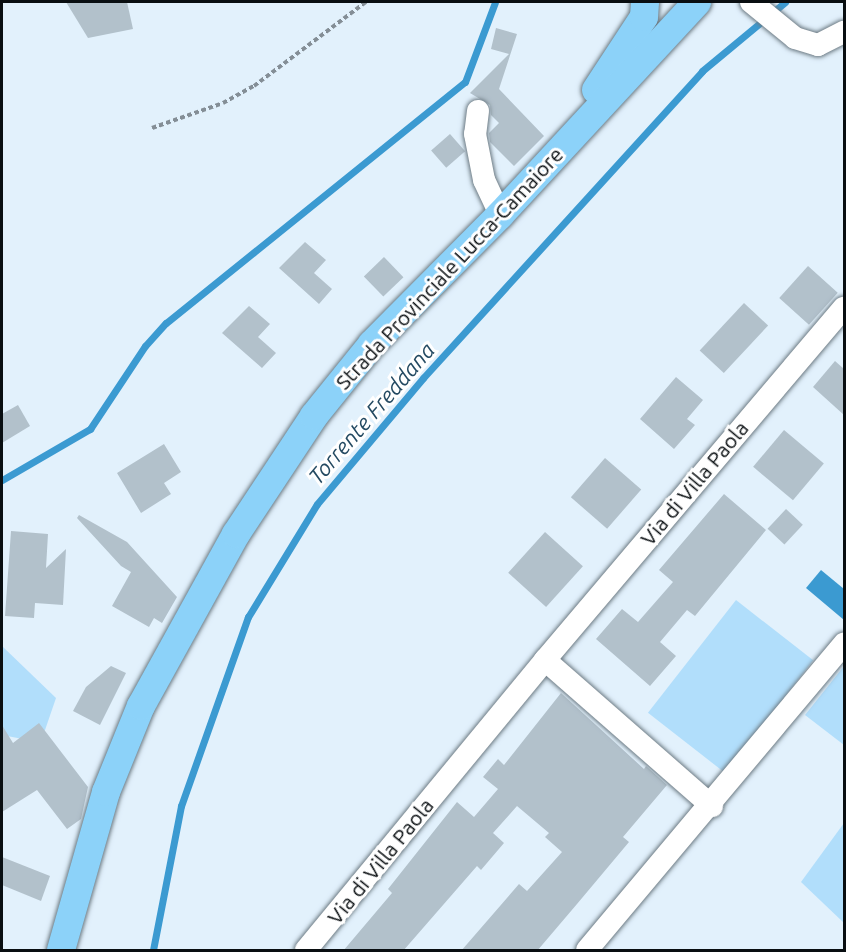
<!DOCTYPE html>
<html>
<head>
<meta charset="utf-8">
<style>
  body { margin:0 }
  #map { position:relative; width:846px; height:952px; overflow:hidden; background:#e2f1fc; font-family:Ubuntu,sans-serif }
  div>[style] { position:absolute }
  .green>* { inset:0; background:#b1defb; transform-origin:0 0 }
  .water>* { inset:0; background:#3b9ad1 }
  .stream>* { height:7px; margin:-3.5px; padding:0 3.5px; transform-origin:3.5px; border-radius:3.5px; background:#3b9ad1 }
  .building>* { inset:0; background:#b2c1cb; transform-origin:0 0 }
  .path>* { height:4px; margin-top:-2px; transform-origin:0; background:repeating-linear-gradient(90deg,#848e96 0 4.5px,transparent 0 7.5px) }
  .roads { filter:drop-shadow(0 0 2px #6d7b84) drop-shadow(0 0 2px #6d7b84) }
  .minor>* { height:22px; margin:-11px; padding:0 11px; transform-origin:11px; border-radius:11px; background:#fff }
  .major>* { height:28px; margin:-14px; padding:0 14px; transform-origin:14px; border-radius:14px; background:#8cd2f9 }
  span { translate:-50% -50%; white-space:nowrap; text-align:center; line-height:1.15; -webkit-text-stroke:6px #fff; paint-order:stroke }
  .street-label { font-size:21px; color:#090e11 }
  .water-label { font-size:22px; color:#244a62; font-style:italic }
  .frame { position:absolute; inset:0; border:3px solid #090e11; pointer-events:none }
</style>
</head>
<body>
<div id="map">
  <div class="green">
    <i style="left:736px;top:600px;width:98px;height:143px;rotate:38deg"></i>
    <i style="clip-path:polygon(2px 646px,56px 698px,45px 730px,33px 741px,2px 735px)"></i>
    <i style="clip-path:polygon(844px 666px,844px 745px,805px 715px)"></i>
    <i style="clip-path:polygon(844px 823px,844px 923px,801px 882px)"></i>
  </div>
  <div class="water">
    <i style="clip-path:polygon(821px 570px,844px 589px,844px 620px,806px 588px)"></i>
  </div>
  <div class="stream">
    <i style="left:2px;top:480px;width:102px;rotate:-30.1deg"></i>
    <i style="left:90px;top:429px;width:100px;rotate:-56.5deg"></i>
    <i style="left:145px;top:346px;width:31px;rotate:-48deg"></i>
    <i style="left:166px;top:323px;width:384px;rotate:-38.9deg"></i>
    <i style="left:465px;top:82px;width:85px;rotate:-69.4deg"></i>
    <i style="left:153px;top:950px;width:147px;rotate:-79deg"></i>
    <i style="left:181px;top:806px;width:201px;rotate:-70.5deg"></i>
    <i style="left:248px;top:617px;width:132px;rotate:-58.6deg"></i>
    <i style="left:317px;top:504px;width:165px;rotate:-49.9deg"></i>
    <i style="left:423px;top:378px;width:415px;rotate:-47.7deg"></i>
    <i style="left:702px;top:71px;width:108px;rotate:-39.7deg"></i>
  </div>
  <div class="building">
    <i style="clip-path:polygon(66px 2px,127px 2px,133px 29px,88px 38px)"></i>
    <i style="clip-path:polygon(496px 28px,517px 34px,499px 89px,544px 136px,514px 166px,490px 142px,489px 133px,499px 123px,491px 115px,490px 105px,470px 93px,509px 54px,491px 49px)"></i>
    <i style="left:450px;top:134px;width:23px;height:25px;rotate:49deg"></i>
    <i style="clip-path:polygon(305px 242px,326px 260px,314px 273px,332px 289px,319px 304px,279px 268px)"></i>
    <i style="left:384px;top:257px;width:28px;height:28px;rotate:46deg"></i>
    <i style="left:808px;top:266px;width:40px;height:43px;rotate:42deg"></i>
    <i style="left:744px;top:303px;width:33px;height:65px;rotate:43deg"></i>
    <i style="clip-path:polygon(249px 306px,270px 324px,258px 337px,276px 353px,262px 368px,222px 333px)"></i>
    <i style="clip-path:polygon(835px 361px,844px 369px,844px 415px,813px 387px)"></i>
    <i style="clip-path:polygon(676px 377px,703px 400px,687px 419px,695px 425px,674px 449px,640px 419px)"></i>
    <i style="clip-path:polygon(18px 405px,30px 426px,2px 443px,2px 414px)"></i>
    <i style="left:784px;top:430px;width:52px;height:48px;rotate:40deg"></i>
    <i style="clip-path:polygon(164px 444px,181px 472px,164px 483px,171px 494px,141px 513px,117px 473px)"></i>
    <i style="left:605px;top:458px;width:48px;height:52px;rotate:41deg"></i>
    <i style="clip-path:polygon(724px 494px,766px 530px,695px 616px,687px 610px,660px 642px,676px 656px,650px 686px,596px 639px,622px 609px,638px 622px,673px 582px,659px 570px)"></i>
    <i style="left:786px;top:509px;width:23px;height:27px;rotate:43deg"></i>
    <i style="clip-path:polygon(79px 515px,127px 542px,177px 597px,162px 623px,154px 618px,149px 627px,112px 606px,131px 572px,121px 566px,77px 518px)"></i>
    <i style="clip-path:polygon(11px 531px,48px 534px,46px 568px,66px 549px,63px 605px,35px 603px,34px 618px,5px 616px)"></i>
    <i style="left:545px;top:532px;width:51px;height:55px;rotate:42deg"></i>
    <i style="clip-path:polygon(111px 666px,126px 673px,100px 725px,73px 711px,86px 687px)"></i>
    <i style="clip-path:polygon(561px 693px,644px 769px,646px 766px,667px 785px,623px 837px,629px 842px,577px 904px,537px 951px,461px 951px,519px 884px,527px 891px,562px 852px,545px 837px,549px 833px,517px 806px,493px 833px,504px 843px,481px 870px,477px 866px,403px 951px,343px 951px,392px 893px,388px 889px,457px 802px,474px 817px,498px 789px,483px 777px,498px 759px,504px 765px)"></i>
    <i style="clip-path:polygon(39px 723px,88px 787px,81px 819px,67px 829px,37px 790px,2px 812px,2px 725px,13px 743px)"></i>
    <i style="clip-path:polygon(2px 857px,50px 876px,41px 901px,2px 885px)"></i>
  </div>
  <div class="path">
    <i style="left:152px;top:128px;width:75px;rotate:-19.4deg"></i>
    <i style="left:223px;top:103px;width:35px;rotate:-29deg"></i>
    <i style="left:254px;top:86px;width:140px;rotate:-36.9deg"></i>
  </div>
  <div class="roads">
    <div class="minor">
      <i style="left:751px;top:2px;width:57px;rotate:39.3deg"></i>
      <i style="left:795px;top:38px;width:24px;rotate:17deg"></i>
      <i style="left:818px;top:45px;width:29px;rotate:-27deg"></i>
      <i style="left:478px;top:111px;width:23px;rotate:97deg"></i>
      <i style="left:475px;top:134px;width:47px;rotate:78.9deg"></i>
      <i style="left:484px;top:180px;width:38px;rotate:65deg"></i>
      <i style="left:545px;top:660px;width:222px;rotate:41.2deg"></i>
      <i style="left:306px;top:950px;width:376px;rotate:-50.5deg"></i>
      <i style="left:545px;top:660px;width:462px;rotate:-49.7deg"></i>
      <i style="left:587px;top:950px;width:400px;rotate:-50deg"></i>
    </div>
    <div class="major">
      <i style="left:596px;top:90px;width:87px;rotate:-56.7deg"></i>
      <i style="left:644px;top:17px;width:15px;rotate:-86deg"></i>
      <i style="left:61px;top:950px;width:164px;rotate:-74.1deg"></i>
      <i style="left:106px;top:792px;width:93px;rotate:-67.9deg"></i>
      <i style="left:141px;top:706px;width:196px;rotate:-61.1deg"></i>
      <i style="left:236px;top:534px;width:141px;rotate:-56.5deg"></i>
      <i style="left:314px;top:416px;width:92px;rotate:-51.1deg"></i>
      <i style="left:372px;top:344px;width:182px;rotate:-45.2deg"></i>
      <i style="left:500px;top:215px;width:290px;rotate:-47.2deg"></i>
    </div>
  </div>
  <div class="street-label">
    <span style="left:449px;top:268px;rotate:-47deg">Strada Provinciale Lucca-Camaiore</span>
    <span style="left:694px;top:483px;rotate:-50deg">Via di Villa Paola</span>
    <span style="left:380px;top:861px;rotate:-51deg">Via di Villa Paola</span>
  </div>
  <div class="water-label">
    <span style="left:371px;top:413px;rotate:-49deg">Torrente Freddana</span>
  </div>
  <div class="frame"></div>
</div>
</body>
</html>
